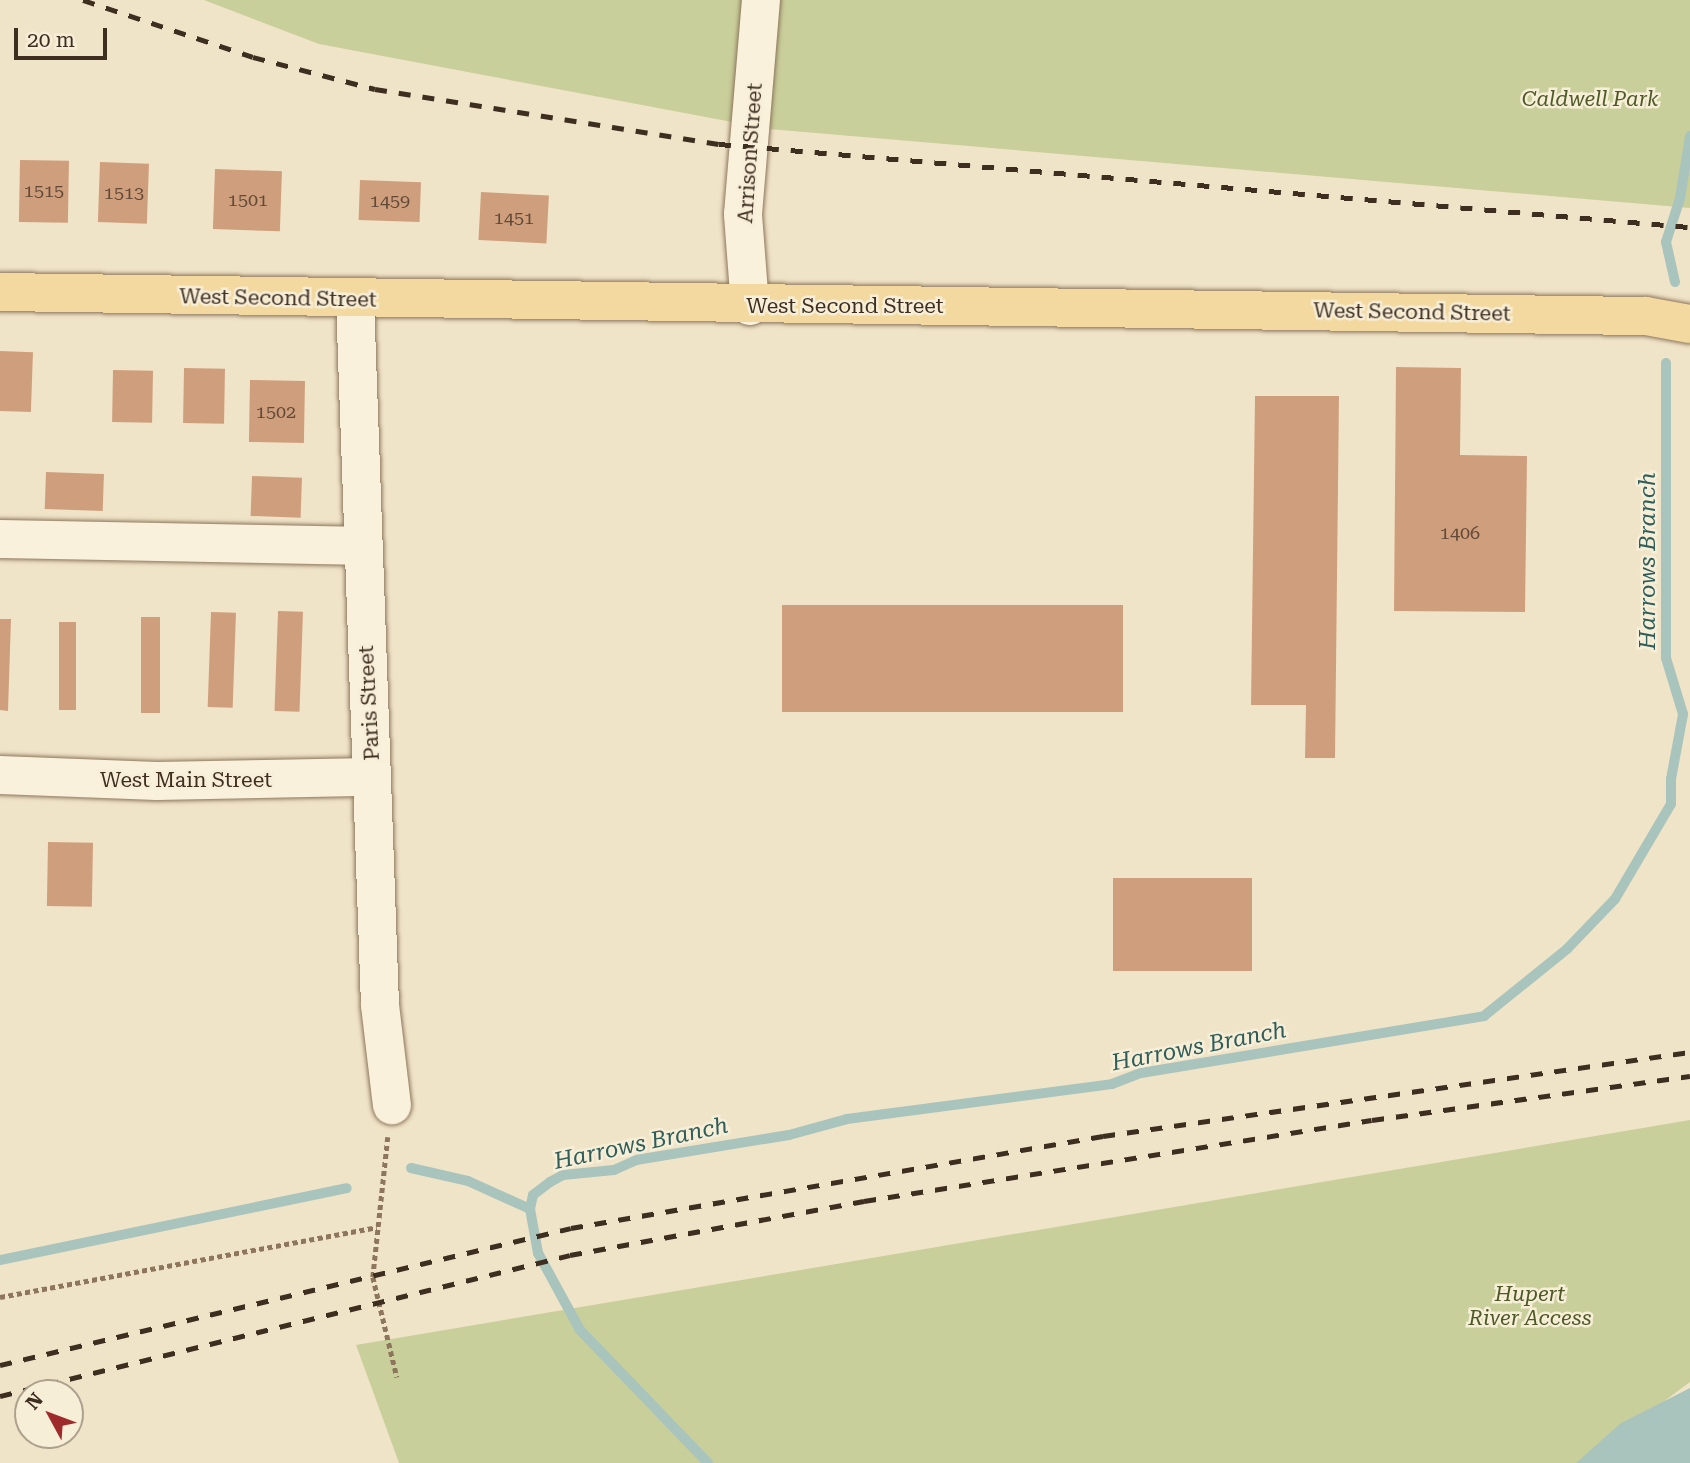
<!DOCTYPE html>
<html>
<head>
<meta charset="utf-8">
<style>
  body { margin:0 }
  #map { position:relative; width:1690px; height:1463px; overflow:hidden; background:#f0e4c8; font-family:"Roboto Serif",serif }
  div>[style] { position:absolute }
  .green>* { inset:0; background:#c9cf9b }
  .water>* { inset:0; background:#a9c4bc }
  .stream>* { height:10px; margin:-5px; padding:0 5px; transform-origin:5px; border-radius:5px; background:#a9c4bc }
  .building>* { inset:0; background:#cf9f7d; transform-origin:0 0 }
  .path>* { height:4.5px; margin-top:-2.25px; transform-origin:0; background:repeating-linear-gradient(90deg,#8d765c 0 5px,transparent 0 8.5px) }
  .roads { filter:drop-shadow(0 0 2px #8d765c) drop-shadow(0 0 2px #8d765c) }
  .minor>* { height:38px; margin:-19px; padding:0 19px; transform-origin:19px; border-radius:19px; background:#faf1dc }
  .major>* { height:38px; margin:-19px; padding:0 19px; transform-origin:19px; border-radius:19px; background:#f3d9a0 }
  .rail>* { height:5px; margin-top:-2.5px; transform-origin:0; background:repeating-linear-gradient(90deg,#3d2e20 0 12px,transparent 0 24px) }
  span { translate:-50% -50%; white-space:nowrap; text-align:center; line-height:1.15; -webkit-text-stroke:5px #f7eed8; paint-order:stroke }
  .number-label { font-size:18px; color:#624a37 }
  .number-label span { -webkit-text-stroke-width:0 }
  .park-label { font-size:21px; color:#4d5a26; font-style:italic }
  .street-label { font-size:21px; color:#3d2e20 }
  .water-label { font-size:23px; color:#2f5d5a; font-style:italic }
  .north { position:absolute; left:14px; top:1379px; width:70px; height:70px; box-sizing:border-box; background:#f7eed8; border:2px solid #ada18e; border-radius:50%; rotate:311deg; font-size:19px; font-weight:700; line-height:28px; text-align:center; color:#3d2e20 }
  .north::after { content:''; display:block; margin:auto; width:24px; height:32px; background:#9e2a2b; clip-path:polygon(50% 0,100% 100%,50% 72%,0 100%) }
  .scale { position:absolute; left:14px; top:28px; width:93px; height:32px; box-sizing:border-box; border:4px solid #3d2e20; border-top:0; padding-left:9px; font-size:21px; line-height:24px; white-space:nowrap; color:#3d2e20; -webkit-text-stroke:5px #f7eed8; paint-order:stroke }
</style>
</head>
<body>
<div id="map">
  <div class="green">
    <i style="clip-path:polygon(204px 0,1690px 0,1690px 208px,769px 129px,319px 44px)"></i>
    <i style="clip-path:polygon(1690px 1120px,1690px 1382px,1581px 1463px,399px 1463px,356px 1345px)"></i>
  </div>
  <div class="water">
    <i style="clip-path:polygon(1690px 1388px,1690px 1463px,1576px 1463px,1621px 1423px)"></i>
  </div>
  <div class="stream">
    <i style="left:1675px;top:282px;width:41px;rotate:-102.7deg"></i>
    <i style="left:1666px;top:242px;width:46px;rotate:-72.3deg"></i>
    <i style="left:1680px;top:198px;width:63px;rotate:-80.8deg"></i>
    <i style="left:411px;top:1168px;width:58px;rotate:12.8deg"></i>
    <i style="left:468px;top:1181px;width:68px;rotate:24.3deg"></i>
    <i style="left:0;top:1260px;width:354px;rotate:-11.7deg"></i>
    <i style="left:708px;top:1463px;width:185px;rotate:-133.9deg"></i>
    <i style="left:580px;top:1330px;width:88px;rotate:-118.6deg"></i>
    <i style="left:538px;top:1253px;width:45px;rotate:-100.3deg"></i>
    <i style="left:530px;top:1209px;width:14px;rotate:-78deg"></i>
    <i style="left:533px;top:1195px;width:21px;rotate:-37deg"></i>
    <i style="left:550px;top:1182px;width:15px;rotate:-28deg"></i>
    <i style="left:563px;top:1175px;width:51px;rotate:-5.6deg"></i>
    <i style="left:614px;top:1170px;width:24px;rotate:-24deg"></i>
    <i style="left:636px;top:1160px;width:155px;rotate:-9.3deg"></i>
    <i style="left:789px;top:1135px;width:60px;rotate:-15.4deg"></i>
    <i style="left:847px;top:1119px;width:267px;rotate:-7.5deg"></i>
    <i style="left:1112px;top:1084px;width:31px;rotate:-21deg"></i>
    <i style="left:1141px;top:1073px;width:348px;rotate:-9.4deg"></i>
    <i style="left:1484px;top:1016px;width:107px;rotate:-38.9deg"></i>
    <i style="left:1567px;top:949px;width:69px;rotate:-46.2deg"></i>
    <i style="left:1615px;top:899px;width:110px;rotate:-59.5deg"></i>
    <i style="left:1671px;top:804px;width:25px;rotate:-90deg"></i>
    <i style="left:1671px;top:779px;width:66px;rotate:-79.5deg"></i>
    <i style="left:1683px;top:714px;width:59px;rotate:-106.9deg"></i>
    <i style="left:1666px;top:658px;width:295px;rotate:-90deg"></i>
  </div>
  <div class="building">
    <i style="left:20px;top:160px;width:49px;height:62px;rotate:1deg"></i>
    <i style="left:100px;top:162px;width:49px;height:60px;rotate:2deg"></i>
    <i style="left:215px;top:169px;width:67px;height:60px;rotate:2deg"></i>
    <i style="left:360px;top:180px;width:61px;height:40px;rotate:2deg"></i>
    <i style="left:481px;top:192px;width:68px;height:48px;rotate:3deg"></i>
    <i style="left:0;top:351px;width:33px;height:60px;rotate:2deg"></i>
    <i style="clip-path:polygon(1396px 367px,1461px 368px,1460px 455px,1527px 456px,1525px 612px,1394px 611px)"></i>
    <i style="left:184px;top:368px;width:41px;height:55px;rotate:1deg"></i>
    <i style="left:113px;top:370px;width:40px;height:52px;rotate:1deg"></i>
    <i style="left:250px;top:380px;width:55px;height:62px;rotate:1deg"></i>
    <i style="clip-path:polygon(1255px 396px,1339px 396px,1335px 758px,1305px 758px,1306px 705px,1251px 705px)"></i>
    <i style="left:46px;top:472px;width:58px;height:37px;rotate:2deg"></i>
    <i style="left:252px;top:476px;width:50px;height:40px;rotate:2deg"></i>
    <i style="left:782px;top:605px;width:341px;height:107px"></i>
    <i style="left:278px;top:611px;width:25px;height:100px;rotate:2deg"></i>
    <i style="left:211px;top:612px;width:25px;height:95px;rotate:2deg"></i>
    <i style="left:141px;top:617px;width:19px;height:96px"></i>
    <i style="clip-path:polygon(0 619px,11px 619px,8px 711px,0 710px)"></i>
    <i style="left:59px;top:622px;width:17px;height:88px"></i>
    <i style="left:48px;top:842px;width:45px;height:64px;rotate:1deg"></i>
    <i style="left:1113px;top:878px;width:139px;height:93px"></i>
  </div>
  <div class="path">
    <i style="left:388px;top:1137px;width:141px;rotate:96.1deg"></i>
    <i style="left:373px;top:1277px;width:103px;rotate:76.5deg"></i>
    <i style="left:0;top:1297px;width:383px;rotate:-10.5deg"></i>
  </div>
  <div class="roads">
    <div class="minor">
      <i style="left:355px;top:300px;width:705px;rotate:87.97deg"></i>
      <i style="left:380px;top:1005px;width:101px;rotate:83.2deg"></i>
      <i style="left:750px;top:306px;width:92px;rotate:-94.4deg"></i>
      <i style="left:743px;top:214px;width:215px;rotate:-85.2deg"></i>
      <i style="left:0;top:539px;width:362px;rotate:1.1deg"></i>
      <i style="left:0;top:775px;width:157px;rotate:2.2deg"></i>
      <i style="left:157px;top:781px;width:215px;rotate:-1.1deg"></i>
    </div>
    <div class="major">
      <i style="left:0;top:292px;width:1646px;rotate:0.84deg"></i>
      <i style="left:1646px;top:316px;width:45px;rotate:10.3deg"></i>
    </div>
  </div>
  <div class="rail">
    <i style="left:83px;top:0;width:179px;rotate:18.5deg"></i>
    <i style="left:253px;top:57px;width:126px;rotate:14.7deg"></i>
    <i style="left:375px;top:89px;width:348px;rotate:9.1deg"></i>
    <i style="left:719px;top:144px;width:975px;rotate:4.89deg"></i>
    <i style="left:0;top:1365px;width:587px;rotate:-13.49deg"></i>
    <i style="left:571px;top:1228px;width:540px;rotate:-9.81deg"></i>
    <i style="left:1103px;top:1136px;width:593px;rotate:-8.14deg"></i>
    <i style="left:0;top:1396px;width:587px;rotate:-13.89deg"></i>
    <i style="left:570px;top:1255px;width:299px;rotate:-10.4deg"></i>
    <i style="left:864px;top:1201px;width:514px;rotate:-9.06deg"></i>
    <i style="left:1372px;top:1120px;width:321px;rotate:-7.9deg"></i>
  </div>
  <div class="number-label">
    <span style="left:44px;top:191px">1515</span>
    <span style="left:124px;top:193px">1513</span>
    <span style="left:248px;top:200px">1501</span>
    <span style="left:390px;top:201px">1459</span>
    <span style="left:514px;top:218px">1451</span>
    <span style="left:276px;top:412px">1502</span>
    <span style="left:1460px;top:533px">1406</span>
  </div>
  <div class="park-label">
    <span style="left:1590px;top:99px">Caldwell Park</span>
    <span style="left:1530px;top:1306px">Hupert<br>River Access</span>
  </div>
  <div class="street-label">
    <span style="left:750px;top:153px;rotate:-86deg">Arrison Street</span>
    <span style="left:278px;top:298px;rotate:1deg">West Second Street</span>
    <span style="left:845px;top:306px">West Second Street</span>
    <span style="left:1412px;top:312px;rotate:1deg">West Second Street</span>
    <span style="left:369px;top:703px;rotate:-93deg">Paris Street</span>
    <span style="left:186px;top:780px">West Main Street</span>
  </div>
  <div class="water-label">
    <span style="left:1648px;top:561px;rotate:-90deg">Harrows Branch</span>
    <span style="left:1199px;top:1047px;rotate:-11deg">Harrows Branch</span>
    <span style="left:641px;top:1144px;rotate:-12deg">Harrows Branch</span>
  </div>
  <div class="north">N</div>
  <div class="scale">20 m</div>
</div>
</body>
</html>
